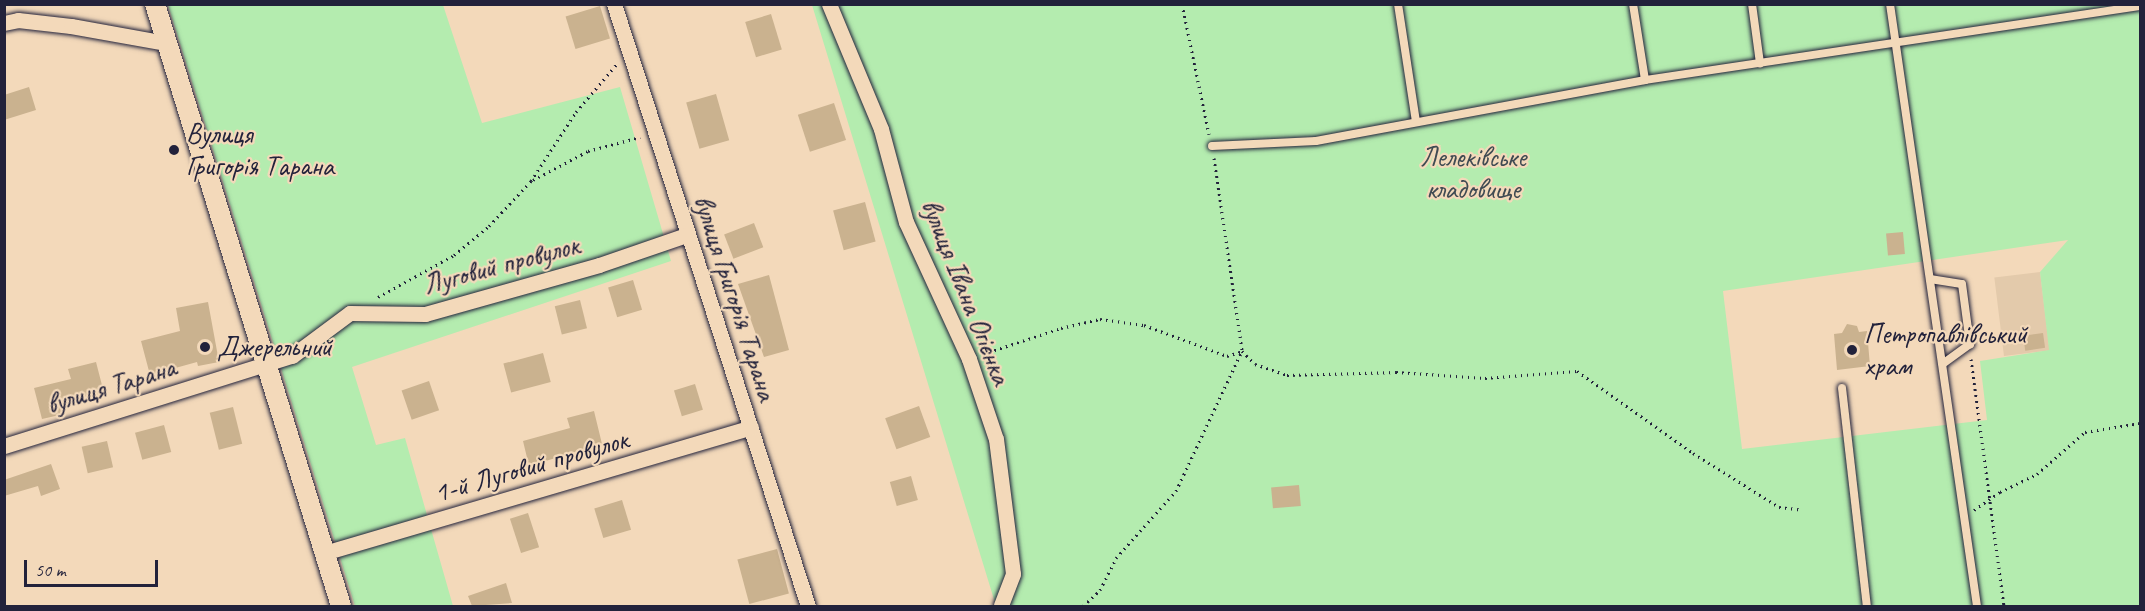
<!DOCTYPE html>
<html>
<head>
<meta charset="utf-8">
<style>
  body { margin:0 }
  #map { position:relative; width:2145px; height:611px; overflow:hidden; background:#f3d9ba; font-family:Caveat,sans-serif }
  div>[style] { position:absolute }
  .built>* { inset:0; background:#e3caab; transform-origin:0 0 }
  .green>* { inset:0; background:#b4ecaf }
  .building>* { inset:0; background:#cab28f; transform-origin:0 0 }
  .path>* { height:3px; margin-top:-1.5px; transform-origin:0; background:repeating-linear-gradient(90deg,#22223b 0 1.5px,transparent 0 6px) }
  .roads { filter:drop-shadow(0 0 2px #22223b) drop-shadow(0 0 2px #22223b) }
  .service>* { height:8px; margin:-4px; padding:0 4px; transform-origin:4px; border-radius:4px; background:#f3d9ba }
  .minor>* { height:15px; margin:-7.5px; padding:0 7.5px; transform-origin:7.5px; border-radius:7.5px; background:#f3d9ba }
  .tertiary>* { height:20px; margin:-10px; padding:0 10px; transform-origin:10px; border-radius:10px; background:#f3d9ba }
  .dots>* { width:16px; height:16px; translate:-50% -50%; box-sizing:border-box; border:3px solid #f3d9ba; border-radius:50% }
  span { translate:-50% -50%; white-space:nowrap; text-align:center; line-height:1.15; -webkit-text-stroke:4.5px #f3d9ba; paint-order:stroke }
  .poi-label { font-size:28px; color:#22223b }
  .left { translate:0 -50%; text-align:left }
  .park-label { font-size:28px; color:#3f4a52 }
  .street-label { font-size:28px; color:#22223b }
  .frame { position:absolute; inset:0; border:6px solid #22223b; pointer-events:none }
  .scale { position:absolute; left:24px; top:560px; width:134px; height:27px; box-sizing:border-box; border:3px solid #22223b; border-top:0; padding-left:8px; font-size:18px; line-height:21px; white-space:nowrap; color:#22223b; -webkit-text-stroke:4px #f3d9ba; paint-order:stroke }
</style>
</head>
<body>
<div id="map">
  <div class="built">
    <i style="left:2040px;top:272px;width:79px;height:46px;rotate:83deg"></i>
  </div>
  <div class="green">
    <i style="clip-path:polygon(168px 5px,443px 5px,482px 123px,620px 87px,671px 261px,352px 367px,376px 445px,405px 438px,453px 606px,355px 606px)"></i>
    <i style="clip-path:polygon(evenodd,812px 5px,2140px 5px,2140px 606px,996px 606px,812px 5px,2068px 240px,2040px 272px,2049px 350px,1980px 361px,1987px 420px,1742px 449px,1723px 291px,2068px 240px)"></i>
  </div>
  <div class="building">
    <i style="left:600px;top:6px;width:34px;height:36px;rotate:73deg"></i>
    <i style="left:771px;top:14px;width:37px;height:27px;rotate:73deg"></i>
    <i style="clip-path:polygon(29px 87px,36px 110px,4px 120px,4px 95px)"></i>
    <i style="left:716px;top:94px;width:48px;height:31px;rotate:74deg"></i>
    <i style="left:834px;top:103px;width:39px;height:38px;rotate:72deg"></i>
    <i style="left:865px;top:202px;width:41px;height:33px;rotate:75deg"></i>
    <i style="left:754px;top:223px;width:26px;height:32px;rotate:69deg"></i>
    <i style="left:1903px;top:232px;width:22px;height:17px;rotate:85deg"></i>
    <i style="clip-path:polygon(769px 275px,789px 350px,764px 357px,738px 284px)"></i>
    <i style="left:633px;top:280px;width:31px;height:26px;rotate:73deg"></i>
    <i style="left:580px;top:300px;width:29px;height:26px;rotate:76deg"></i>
    <i style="clip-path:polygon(208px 302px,219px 362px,198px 366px,197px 362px,150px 375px,141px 341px,180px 331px,176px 308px)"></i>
    <i style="clip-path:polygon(1847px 324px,1857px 326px,1859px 332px,1867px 331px,1870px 366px,1837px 370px,1834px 334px,1842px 333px)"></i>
    <i style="left:2043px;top:333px;width:15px;height:20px;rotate:82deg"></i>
    <i style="left:543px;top:353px;width:30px;height:41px;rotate:75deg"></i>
    <i style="clip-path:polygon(96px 362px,104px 393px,62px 403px,64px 414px,42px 419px,34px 388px,71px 379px,68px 369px)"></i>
    <i style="left:429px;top:381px;width:31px;height:29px;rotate:71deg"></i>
    <i style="left:695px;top:384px;width:27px;height:22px;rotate:73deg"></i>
    <i style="left:919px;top:406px;width:33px;height:36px;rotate:70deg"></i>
    <i style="left:233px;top:407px;width:38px;height:24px;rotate:76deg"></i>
    <i style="clip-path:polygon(594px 411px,602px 444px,529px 466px,523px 441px,570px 428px,567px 418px)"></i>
    <i style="left:164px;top:425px;width:28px;height:30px;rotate:75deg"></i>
    <i style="left:107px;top:441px;width:27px;height:26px;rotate:77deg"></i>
    <i style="clip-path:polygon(51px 464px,60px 489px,41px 496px,38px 486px,4px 496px,4px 480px)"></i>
    <i style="left:911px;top:476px;width:25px;height:22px;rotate:74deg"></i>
    <i style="left:1299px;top:485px;width:21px;height:28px;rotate:85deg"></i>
    <i style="left:622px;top:500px;width:31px;height:29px;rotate:73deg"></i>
    <i style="left:528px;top:513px;width:36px;height:19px;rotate:72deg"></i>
    <i style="left:777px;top:549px;width:46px;height:41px;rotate:75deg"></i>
    <i style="clip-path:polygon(506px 583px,512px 603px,472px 606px,468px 596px)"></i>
  </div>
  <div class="path">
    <i style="left:1182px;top:4px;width:133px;rotate:78.3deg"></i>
    <i style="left:1214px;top:158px;width:195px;rotate:81.7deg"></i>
    <i style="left:1242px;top:351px;width:18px;rotate:45deg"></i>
    <i style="left:1255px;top:364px;width:34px;rotate:19deg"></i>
    <i style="left:1287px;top:375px;width:109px;rotate:-1.6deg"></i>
    <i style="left:1396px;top:372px;width:89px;rotate:3.9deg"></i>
    <i style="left:1485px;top:378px;width:92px;rotate:-4.4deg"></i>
    <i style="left:1577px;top:371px;width:142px;rotate:35.3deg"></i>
    <i style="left:1693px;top:453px;width:102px;rotate:32.1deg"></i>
    <i style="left:1779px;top:507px;width:23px;rotate:7deg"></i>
    <i style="left:533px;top:180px;width:62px;rotate:-27.8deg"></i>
    <i style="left:588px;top:151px;width:54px;rotate:-15.1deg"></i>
    <i style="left:378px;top:297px;width:87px;rotate:-28.9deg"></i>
    <i style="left:454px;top:255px;width:45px;rotate:-39.6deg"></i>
    <i style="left:489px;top:226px;width:62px;rotate:-47deg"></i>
    <i style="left:531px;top:181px;width:82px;rotate:-56.9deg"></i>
    <i style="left:576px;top:112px;width:62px;rotate:-49.6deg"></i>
    <i style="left:983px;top:354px;width:82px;rotate:-18.4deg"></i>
    <i style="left:1061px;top:328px;width:40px;rotate:-13deg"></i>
    <i style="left:1100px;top:319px;width:44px;rotate:7.8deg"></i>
    <i style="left:1144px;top:325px;width:89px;rotate:20.5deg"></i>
    <i style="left:1227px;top:356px;width:16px;rotate:-18deg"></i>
    <i style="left:1971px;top:359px;width:249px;rotate:82.4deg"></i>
    <i style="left:1974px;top:510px;width:32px;rotate:-35deg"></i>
    <i style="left:2000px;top:492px;width:41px;rotate:-25.9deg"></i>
    <i style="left:2037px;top:474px;width:64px;rotate:-41.2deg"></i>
    <i style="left:2085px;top:432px;width:56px;rotate:-9.3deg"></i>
    <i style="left:1083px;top:606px;width:23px;rotate:-43deg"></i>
    <i style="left:1100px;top:590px;width:36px;rotate:-63deg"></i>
    <i style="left:1116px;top:558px;width:90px;rotate:-48.2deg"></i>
    <i style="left:1176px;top:491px;width:155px;rotate:-64.8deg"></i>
  </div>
  <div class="roads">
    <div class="service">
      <i style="left:1398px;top:4px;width:118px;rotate:81.3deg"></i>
      <i style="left:1633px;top:4px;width:77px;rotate:81deg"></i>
      <i style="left:1752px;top:4px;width:60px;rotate:82.3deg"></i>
      <i style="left:1890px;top:4px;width:608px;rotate:81.78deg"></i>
      <i style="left:1212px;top:146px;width:104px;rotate:-2.8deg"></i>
      <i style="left:1316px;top:141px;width:335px;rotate:-10.5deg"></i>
      <i style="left:1645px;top:80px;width:501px;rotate:-8.5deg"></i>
      <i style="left:1930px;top:279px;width:32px;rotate:9deg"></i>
      <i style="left:1962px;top:284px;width:61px;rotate:82.4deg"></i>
      <i style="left:1970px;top:344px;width:34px;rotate:144deg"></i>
      <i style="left:1842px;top:388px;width:219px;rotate:83.5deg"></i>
    </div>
    <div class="minor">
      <i style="left:614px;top:4px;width:632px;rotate:72.14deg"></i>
      <i style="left:829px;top:4px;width:135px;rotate:67.4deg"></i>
      <i style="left:881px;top:129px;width:96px;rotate:75deg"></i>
      <i style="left:906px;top:222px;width:151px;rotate:65.3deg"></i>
      <i style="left:969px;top:359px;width:84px;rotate:71.4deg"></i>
      <i style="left:996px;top:439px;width:136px;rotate:82.8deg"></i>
      <i style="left:1013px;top:574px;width:34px;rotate:111deg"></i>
      <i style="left:4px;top:23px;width:14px;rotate:-12deg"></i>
      <i style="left:18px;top:20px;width:53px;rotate:6.5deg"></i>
      <i style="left:71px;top:26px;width:97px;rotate:10.1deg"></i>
      <i style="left:4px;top:446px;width:302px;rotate:-17.4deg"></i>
      <i style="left:292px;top:356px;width:72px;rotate:-36.6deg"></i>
      <i style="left:350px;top:313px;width:75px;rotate:0.8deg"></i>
      <i style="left:425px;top:314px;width:181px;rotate:-15.7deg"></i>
      <i style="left:599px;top:265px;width:92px;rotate:-19deg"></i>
      <i style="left:324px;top:553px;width:445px;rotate:-16.4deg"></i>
    </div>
    <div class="tertiary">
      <i style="left:155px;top:4px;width:630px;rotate:72.83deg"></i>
    </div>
  </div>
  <div class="dots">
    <i style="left:174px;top:150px;background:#22223b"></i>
    <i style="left:205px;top:347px;background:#22223b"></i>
    <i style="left:1852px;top:350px;background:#22223b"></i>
  </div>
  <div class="poi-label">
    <span class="left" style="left:186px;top:150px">Вулиця<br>Григорія Тарана</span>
    <span class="left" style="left:1864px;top:350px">Петропавлівський<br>храм</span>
    <span class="left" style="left:217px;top:347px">Джерельний</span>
  </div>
  <div class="park-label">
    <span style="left:1473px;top:173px">Лелеківське<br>кладовище</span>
  </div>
  <div class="street-label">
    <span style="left:501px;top:265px;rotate:-15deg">Луговий провулок</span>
    <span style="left:966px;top:292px;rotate:68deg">вулиця Івана Огієнка</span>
    <span style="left:735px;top:298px;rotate:72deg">вулиця Григорія Тарана</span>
    <span style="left:111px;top:386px;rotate:-17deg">вулиця Тарана</span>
    <span style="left:531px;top:466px;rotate:-16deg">1-й Луговий провулок</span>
  </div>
  <div class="frame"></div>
  <div class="scale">50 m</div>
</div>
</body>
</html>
